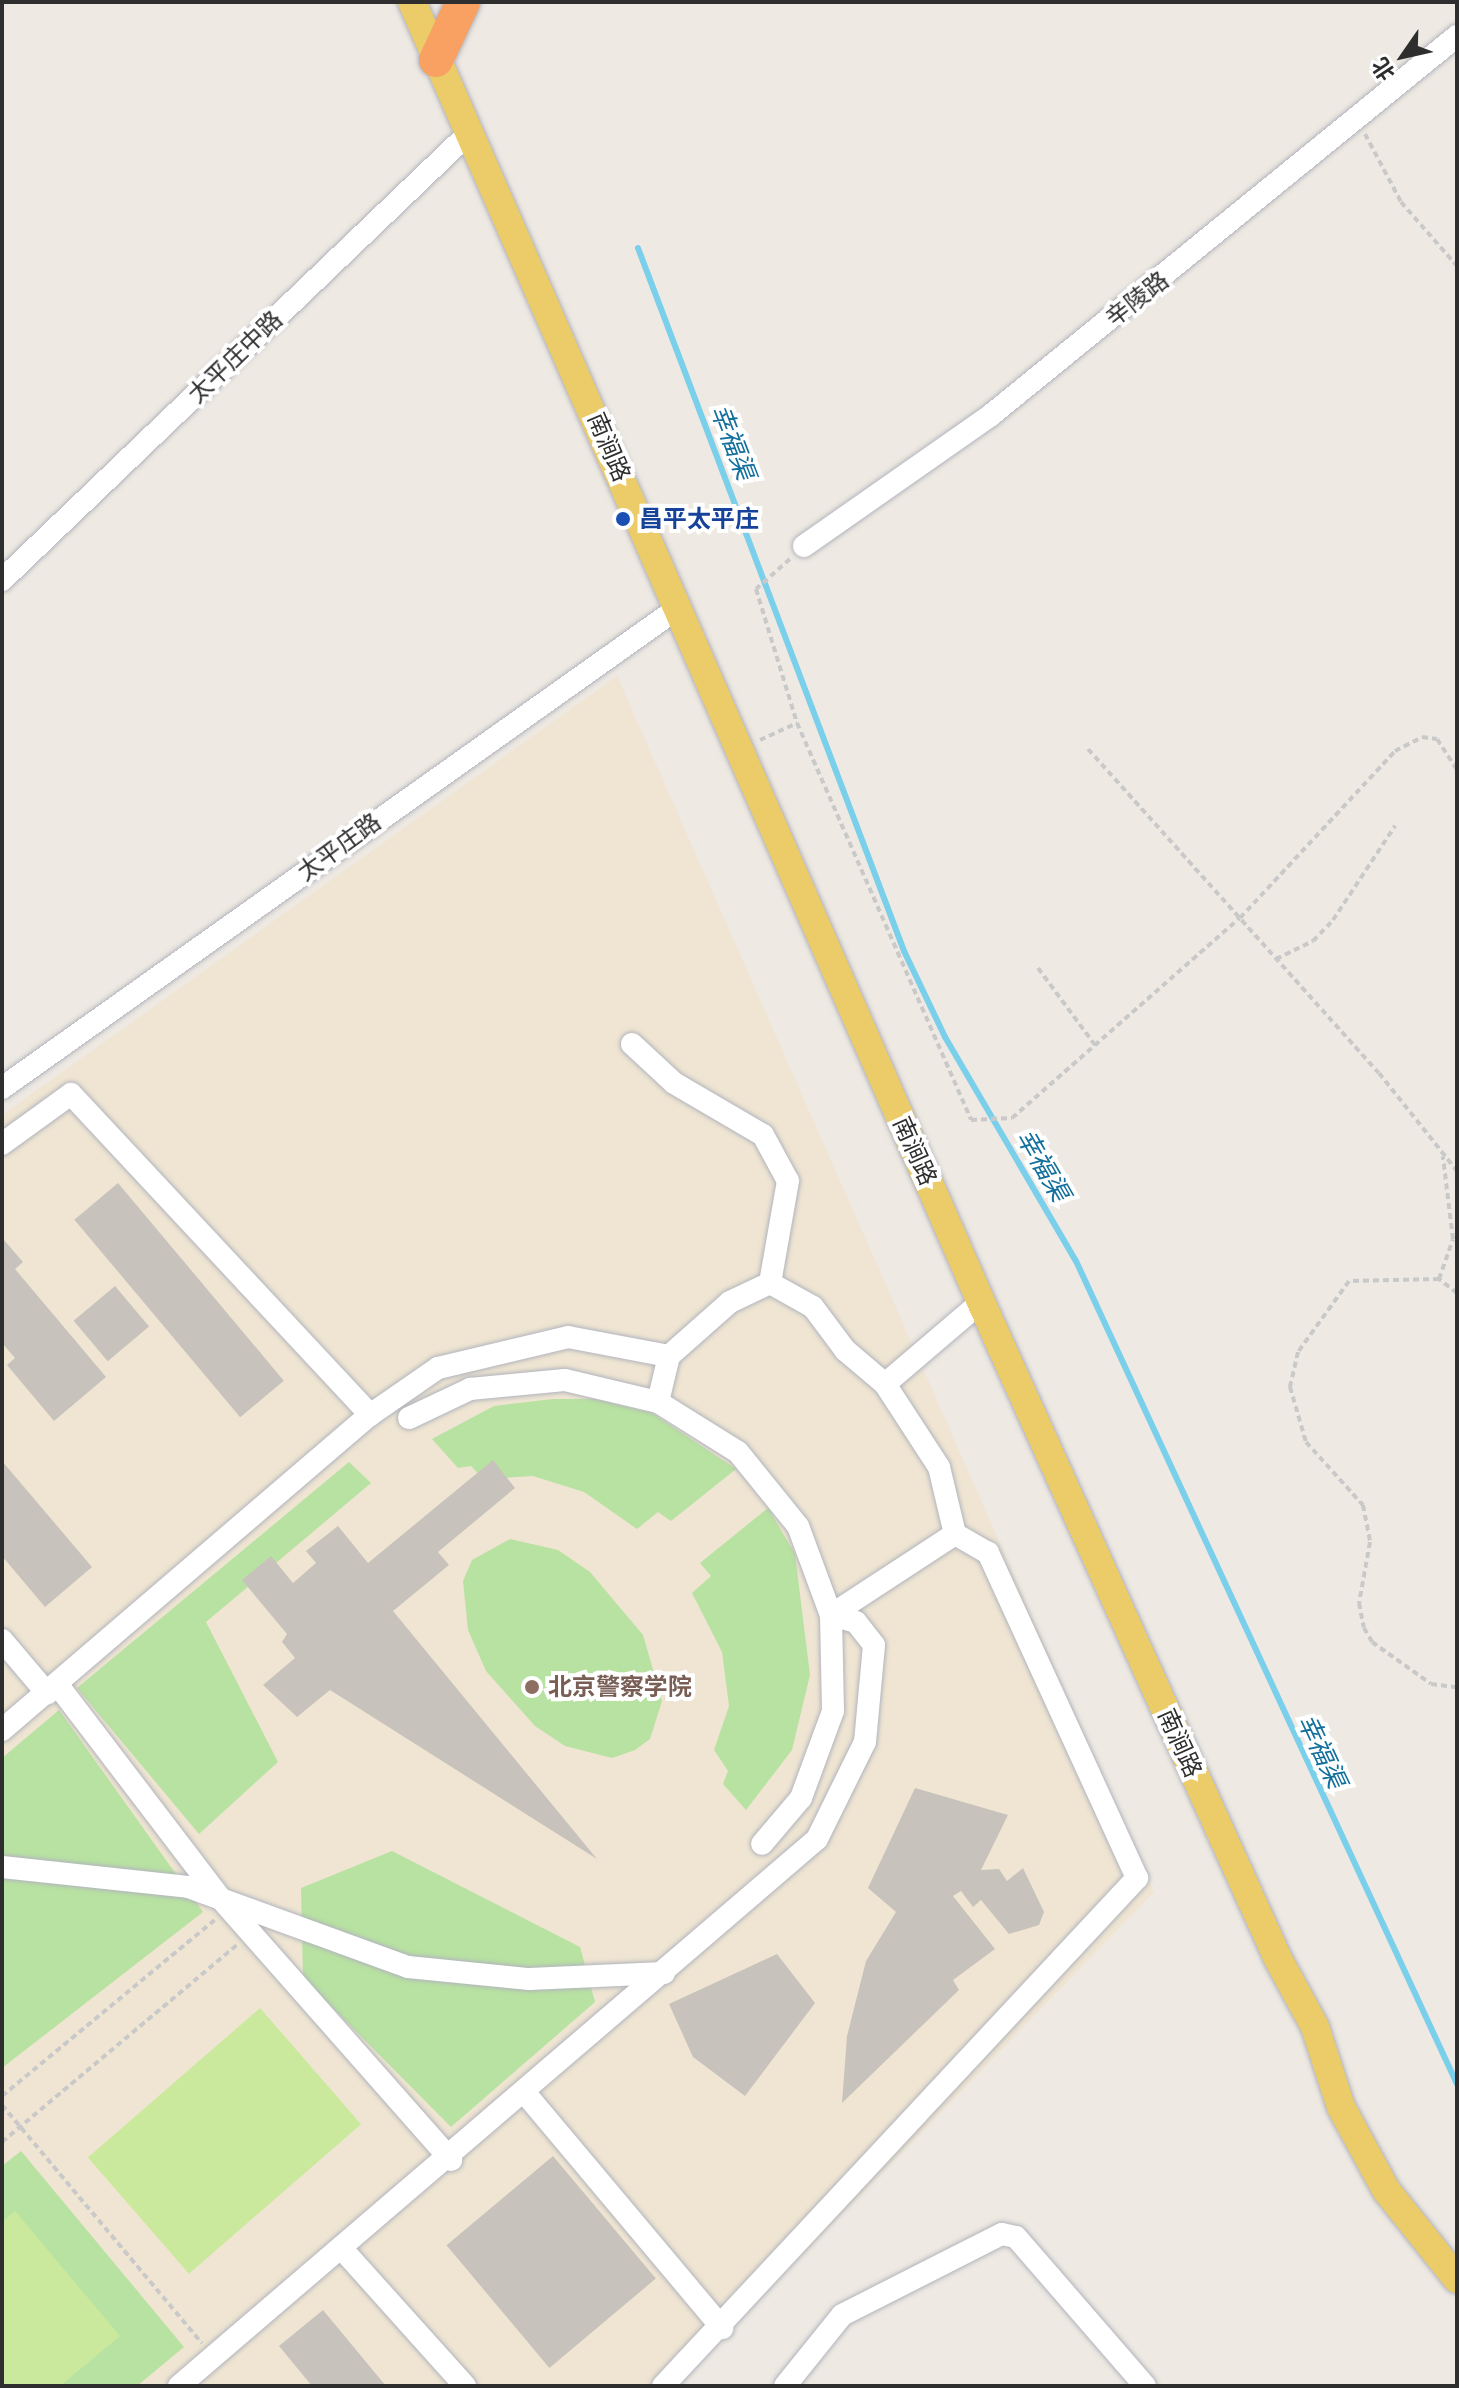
<!DOCTYPE html>
<html>
<head>
<meta charset="utf-8">
<style>
  body { margin:0 }
  #map { position:relative; width:1459px; height:2388px; overflow:hidden; background:#eee9e2; font-family:"PT Sans Narrow","Noto Sans SC",sans-serif }
  div>[style] { position:absolute }
  .education>* { inset:0; background:#efe5d2 }
  .green>* { inset:0; background:#b8e2a1 }
  .pitch>* { inset:0; background:#cae99d; transform-origin:0 0 }
  .stream>* { height:6px; margin:-3px; padding:0 3px; transform-origin:3px; border-radius:3px; background:#7acfeb }
  .building>* { inset:0; background:#c7c3bc; transform-origin:0 0 }
  .path>* { height:4px; margin-top:-2px; transform-origin:0; background:repeating-linear-gradient(90deg,#c9c9c9 0 6px,transparent 0 10px) }
  .roads { filter:drop-shadow(0 0 2px #b2b4bd) drop-shadow(0 0 2px #b2b4bd) }
  .minor>* { height:22px; margin:-11px; padding:0 11px; transform-origin:11px; border-radius:11px; background:#fff }
  .major>* { height:28px; margin:-14px; padding:0 14px; transform-origin:14px; border-radius:14px; background:#eccb69 }
  .highway>* { height:34px; margin:-17px; padding:0 17px; transform-origin:17px; border-radius:17px; background:#f9a162 }
  .dots>* { width:22px; height:22px; translate:-50% -50%; box-sizing:border-box; border:4px solid #fff; border-radius:50% }
  span { translate:-50% -50%; white-space:nowrap; text-align:center; line-height:1.15; -webkit-text-stroke:8px #fff; paint-order:stroke }
  .street-label { font-size:24px; color:#2e2e2e }
  .transit-label { font-size:24px; color:#164399; font-weight:700 }
  .left { translate:0 -50%; text-align:left }
  .education-label { font-size:24px; color:#785e54; font-weight:700 }
  .water-label { font-size:26px; color:#13709d; font-style:italic }
  .frame { position:absolute; inset:0; border:4px solid #2e2e2e; pointer-events:none }
  .north { position:absolute; left:1363px; top:16px; width:80px; height:80px; -webkit-text-stroke:6px #fff; paint-order:stroke; rotate:236deg; font-size:22px; font-weight:700; line-height:32px; text-align:center; color:#2e2e2e }
  .north::after { content:''; display:block; margin:auto; width:28px; height:36px; background:#2e2e2e; clip-path:polygon(50% 0,100% 100%,50% 72%,0 100%) }
</style>
</head>
<body>
<div id="map">
  <div class="education">
    <i style="clip-path:polygon(617px 676px,1154px 1892px,676px 2386px,2px 2386px,2px 1115px)"></i>
  </div>
  <div class="green">
    <i style="clip-path:polygon(553px 1399px,595px 1399px,652px 1413px,736px 1469px,671px 1521px,658px 1512px,637px 1529px,584px 1492px,533px 1476px,483px 1479px,471px 1466px,458px 1468px,432px 1439px,494px 1406px)"></i>
    <i style="clip-path:polygon(349px 1462px,371px 1483px,206px 1622px,278px 1762px,199px 1834px,77px 1688px)"></i>
    <i style="clip-path:polygon(768px 1508px,795px 1554px,810px 1675px,792px 1750px,746px 1810px,723px 1784px,728px 1771px,714px 1750px,729px 1706px,722px 1652px,692px 1593px,711px 1576px,700px 1563px)"></i>
    <i style="clip-path:polygon(510px 1539px,558px 1550px,590px 1572px,643px 1635px,662px 1701px,650px 1739px,635px 1750px,612px 1758px,565px 1746px,535px 1726px,486px 1671px,468px 1630px,463px 1581px,472px 1560px)"></i>
    <i style="clip-path:polygon(59px 1710px,203px 1912px,2px 2068px,2px 1758px)"></i>
    <i style="clip-path:polygon(392px 1851px,580px 1947px,595px 2002px,451px 2127px,303px 1978px,301px 1888px)"></i>
    <i style="clip-path:polygon(21px 2151px,184px 2347px,137px 2386px,2px 2386px,2px 2166px)"></i>
  </div>
  <div class="pitch">
    <i style="left:260px;top:2008px;width:154px;height:228px;rotate:49deg"></i>
    <i style="clip-path:polygon(15px 2211px,120px 2336px,60px 2386px,2px 2386px,2px 2222px)"></i>
  </div>
  <div class="stream">
    <i style="left:638px;top:248px;width:752px;rotate:69.27deg"></i>
    <i style="left:904px;top:951px;width:95px;rotate:64.5deg"></i>
    <i style="left:945px;top:1037px;width:259px;rotate:59.7deg"></i>
    <i style="left:1076px;top:1261px;width:907px;rotate:65.16deg"></i>
  </div>
  <div class="building">
    <i style="left:118px;top:1183px;width:258px;height:57px;rotate:50deg"></i>
    <i style="clip-path:polygon(4px 1240px,23px 1262px,15px 1269px,106px 1377px,54px 1421px,7px 1365px,15px 1358px,2px 1343px)"></i>
    <i style="left:115px;top:1286px;width:53px;height:54px;rotate:50deg"></i>
    <i style="clip-path:polygon(493px 1460px,515px 1488px,438px 1552px,449px 1565px,393px 1611px,597px 1859px,330px 1690px,297px 1717px,263px 1685px,295px 1658px,282px 1642px,287px 1634px,242px 1580px,271px 1556px,293px 1583px,316px 1563px,306px 1551px,338px 1526px,368px 1563px)"></i>
    <i style="clip-path:polygon(2px 1461px,92px 1567px,45px 1607px,2px 1556px)"></i>
    <i style="clip-path:polygon(915px 1788px,1008px 1815px,981px 1870px,999px 1869px,1007px 1881px,1023px 1868px,1044px 1912px,1039px 1925px,1009px 1934px,981px 1900px,973px 1907px,961px 1891px,953px 1896px,995px 1949px,953px 1980px,959px 1990px,842px 2103px,847px 2036px,866px 1961px,896px 1912px,868px 1888px)"></i>
    <i style="clip-path:polygon(777px 1954px,815px 2003px,745px 2096px,693px 2057px,669px 2004px)"></i>
    <i style="left:553px;top:2156px;width:160px;height:139px;rotate:50deg"></i>
    <i style="clip-path:polygon(323px 2310px,386px 2386px,312px 2386px,279px 2346px)"></i>
  </div>
  <div class="path">
    <i style="left:1365px;top:134px;width:77px;rotate:62.1deg"></i>
    <i style="left:1401px;top:202px;width:85px;rotate:48.8deg"></i>
    <i style="left:790px;top:559px;width:45px;rotate:138.6deg"></i>
    <i style="left:756px;top:589px;width:140px;rotate:73deg"></i>
    <i style="left:760px;top:740px;width:41px;rotate:-24.7deg"></i>
    <i style="left:797px;top:723px;width:433px;rotate:66.3deg"></i>
    <i style="left:971px;top:1120px;width:41px;rotate:-2.8deg"></i>
    <i style="left:1012px;top:1118px;width:303px;rotate:-41.3deg"></i>
    <i style="left:1240px;top:918px;width:228px;rotate:-47.1deg"></i>
    <i style="left:1395px;top:751px;width:30px;rotate:-27deg"></i>
    <i style="left:1422px;top:737px;width:15px;rotate:8deg"></i>
    <i style="left:1437px;top:739px;width:37px;rotate:57deg"></i>
    <i style="left:1088px;top:749px;width:435px;rotate:48.1deg"></i>
    <i style="left:1379px;top:1073px;width:125px;rotate:51.5deg"></i>
    <i style="left:1276px;top:959px;width:41px;rotate:-25.9deg"></i>
    <i style="left:1313px;top:941px;width:29px;rotate:-46deg"></i>
    <i style="left:1333px;top:920px;width:113px;rotate:-56.6deg"></i>
    <i style="left:1038px;top:968px;width:96px;rotate:53.5deg"></i>
    <i style="left:1439px;top:1279px;width:42px;rotate:-70.7deg"></i>
    <i style="left:1453px;top:1239px;width:83px;rotate:-97deg"></i>
    <i style="left:1457px;top:1293px;width:23px;rotate:-142deg"></i>
    <i style="left:1439px;top:1279px;width:90px;rotate:178.7deg"></i>
    <i style="left:1349px;top:1281px;width:87px;rotate:125.7deg"></i>
    <i style="left:1298px;top:1352px;width:36px;rotate:103deg"></i>
    <i style="left:1290px;top:1387px;width:57px;rotate:73.8deg"></i>
    <i style="left:1306px;top:1442px;width:85px;rotate:47.9deg"></i>
    <i style="left:1363px;top:1505px;width:38px;rotate:79deg"></i>
    <i style="left:1370px;top:1542px;width:62px;rotate:100.2deg"></i>
    <i style="left:1359px;top:1603px;width:25px;rotate:79deg"></i>
    <i style="left:1364px;top:1628px;width:16px;rotate:60deg"></i>
    <i style="left:1372px;top:1642px;width:72px;rotate:35.4deg"></i>
    <i style="left:1431px;top:1684px;width:26px;rotate:7deg"></i>
    <i style="left:2px;top:2096px;width:276px;rotate:-39.6deg"></i>
    <i style="left:2px;top:2105px;width:311px;rotate:50deg"></i>
    <i style="left:2px;top:2142px;width:307px;rotate:-40deg"></i>
  </div>
  <div class="roads">
    <div class="minor">
      <i style="left:804px;top:546px;width:228px;rotate:-35deg"></i>
      <i style="left:991px;top:415px;width:601px;rotate:-39.12deg"></i>
      <i style="left:2px;top:580px;width:645px;rotate:-43.74deg"></i>
      <i style="left:632px;top:1044px;width:57px;rotate:42.9deg"></i>
      <i style="left:674px;top:1083px;width:103px;rotate:30.3deg"></i>
      <i style="left:763px;top:1135px;width:52px;rotate:61.5deg"></i>
      <i style="left:788px;top:1181px;width:104px;rotate:100deg"></i>
      <i style="left:2px;top:1088px;width:829px;rotate:-35.38deg"></i>
      <i style="left:2px;top:1144px;width:85px;rotate:-35.9deg"></i>
      <i style="left:71px;top:1094px;width:439px;rotate:47deg"></i>
      <i style="left:885px;top:1384px;width:126px;rotate:-40.5deg"></i>
      <i style="left:658px;top:1402px;width:47px;rotate:-76.6deg"></i>
      <i style="left:669px;top:1356px;width:81px;rotate:-41.5deg"></i>
      <i style="left:730px;top:1302px;width:44px;rotate:-25.4deg"></i>
      <i style="left:770px;top:1283px;width:49px;rotate:29.2deg"></i>
      <i style="left:813px;top:1307px;width:54px;rotate:53.3deg"></i>
      <i style="left:845px;top:1350px;width:52px;rotate:40.4deg"></i>
      <i style="left:885px;top:1384px;width:99px;rotate:57deg"></i>
      <i style="left:939px;top:1467px;width:69px;rotate:76.6deg"></i>
      <i style="left:955px;top:1534px;width:148px;rotate:146.8deg"></i>
      <i style="left:409px;top:1418px;width:68px;rotate:-25.4deg"></i>
      <i style="left:470px;top:1389px;width:95px;rotate:-5.4deg"></i>
      <i style="left:565px;top:1380px;width:96px;rotate:13.3deg"></i>
      <i style="left:658px;top:1402px;width:94px;rotate:32deg"></i>
      <i style="left:738px;top:1452px;width:95px;rotate:51deg"></i>
      <i style="left:798px;top:1526px;width:95px;rotate:69.7deg"></i>
      <i style="left:831px;top:1615px;width:96px;rotate:88.8deg"></i>
      <i style="left:833px;top:1711px;width:93px;rotate:110.2deg"></i>
      <i style="left:801px;top:1798px;width:60px;rotate:130.3deg"></i>
      <i style="left:2px;top:1640px;width:70px;rotate:49.7deg"></i>
      <i style="left:57px;top:1684px;width:270px;rotate:52.7deg"></i>
      <i style="left:221px;top:1899px;width:348px;rotate:48.6deg"></i>
      <i style="left:2px;top:1730px;width:484px;rotate:-40.6deg"></i>
      <i style="left:370px;top:1415px;width:83px;rotate:-34.7deg"></i>
      <i style="left:438px;top:1368px;width:134px;rotate:-13.4deg"></i>
      <i style="left:568px;top:1337px;width:103px;rotate:10.7deg"></i>
      <i style="left:2px;top:1867px;width:187px;rotate:6.1deg"></i>
      <i style="left:188px;top:1887px;width:234px;rotate:20deg"></i>
      <i style="left:408px;top:1967px;width:122px;rotate:5.7deg"></i>
      <i style="left:529px;top:1979px;width:135px;rotate:-2.5deg"></i>
      <i style="left:525px;top:2093px;width:307px;rotate:50deg"></i>
      <i style="left:343px;top:2250px;width:183px;rotate:48.1deg"></i>
      <i style="left:179px;top:2386px;width:840px;rotate:-40.61deg"></i>
      <i style="left:817px;top:1839px;width:108px;rotate:-63.7deg"></i>
      <i style="left:865px;top:1742px;width:97px;rotate:-84.7deg"></i>
      <i style="left:874px;top:1645px;width:29px;rotate:-128deg"></i>
      <i style="left:856px;top:1622px;width:26px;rotate:-164deg"></i>
      <i style="left:663px;top:2386px;width:695px;rotate:-46.98deg"></i>
      <i style="left:1137px;top:1878px;width:358px;rotate:-114.6deg"></i>
      <i style="left:988px;top:1553px;width:38px;rotate:-150deg"></i>
      <i style="left:785px;top:2386px;width:91px;rotate:-51.2deg"></i>
      <i style="left:842px;top:2315px;width:179px;rotate:-26.9deg"></i>
      <i style="left:1002px;top:2234px;width:14px;rotate:12deg"></i>
      <i style="left:1016px;top:2237px;width:197px;rotate:49.1deg"></i>
    </div>
    <div class="major">
      <i style="left:412px;top:2px;width:1419px;rotate:66.36deg"></i>
      <i style="left:981px;top:1302px;width:721px;rotate:65.67deg"></i>
      <i style="left:1278px;top:1959px;width:77px;rotate:61.4deg"></i>
      <i style="left:1315px;top:2027px;width:84px;rotate:72deg"></i>
      <i style="left:1341px;top:2107px;width:94px;rotate:61.5deg"></i>
      <i style="left:1386px;top:2190px;width:114px;rotate:51.4deg"></i>
    </div>
    <div class="highway">
      <i style="left:436px;top:60px;width:64px;rotate:-65deg"></i>
    </div>
  </div>
  <div class="dots">
    <i style="left:623px;top:519px;background:#1a4fb4"></i>
    <i style="left:532px;top:1687px;background:#8d6e63"></i>
  </div>
  <div class="street-label">
    <span style="left:1137px;top:299px;rotate:-38deg">辛陵路</span>
    <span style="left:235px;top:357px;rotate:-44deg">太平庄中路</span>
    <span style="left:609px;top:447px;rotate:67deg">南涧路</span>
    <span style="left:339px;top:847px;rotate:-36deg">太平庄路</span>
    <span style="left:915px;top:1151px;rotate:66deg">南涧路</span>
    <span style="left:1180px;top:1743px;rotate:66deg">南涧路</span>
  </div>
  <div class="transit-label">
    <span class="left" style="left:639px;top:519px">昌平太平庄</span>
  </div>
  <div class="education-label">
    <span class="left" style="left:548px;top:1687px">北京警察学院</span>
  </div>
  <div class="water-label">
    <span style="left:733px;top:442px;rotate:69deg">幸福渠</span>
    <span style="left:1043px;top:1165px;rotate:60deg">幸福渠</span>
    <span style="left:1322px;top:1751px;rotate:65deg">幸福渠</span>
  </div>
  <div class="frame"></div>
  <div class="north">北</div>
</div>
</body>
</html>
